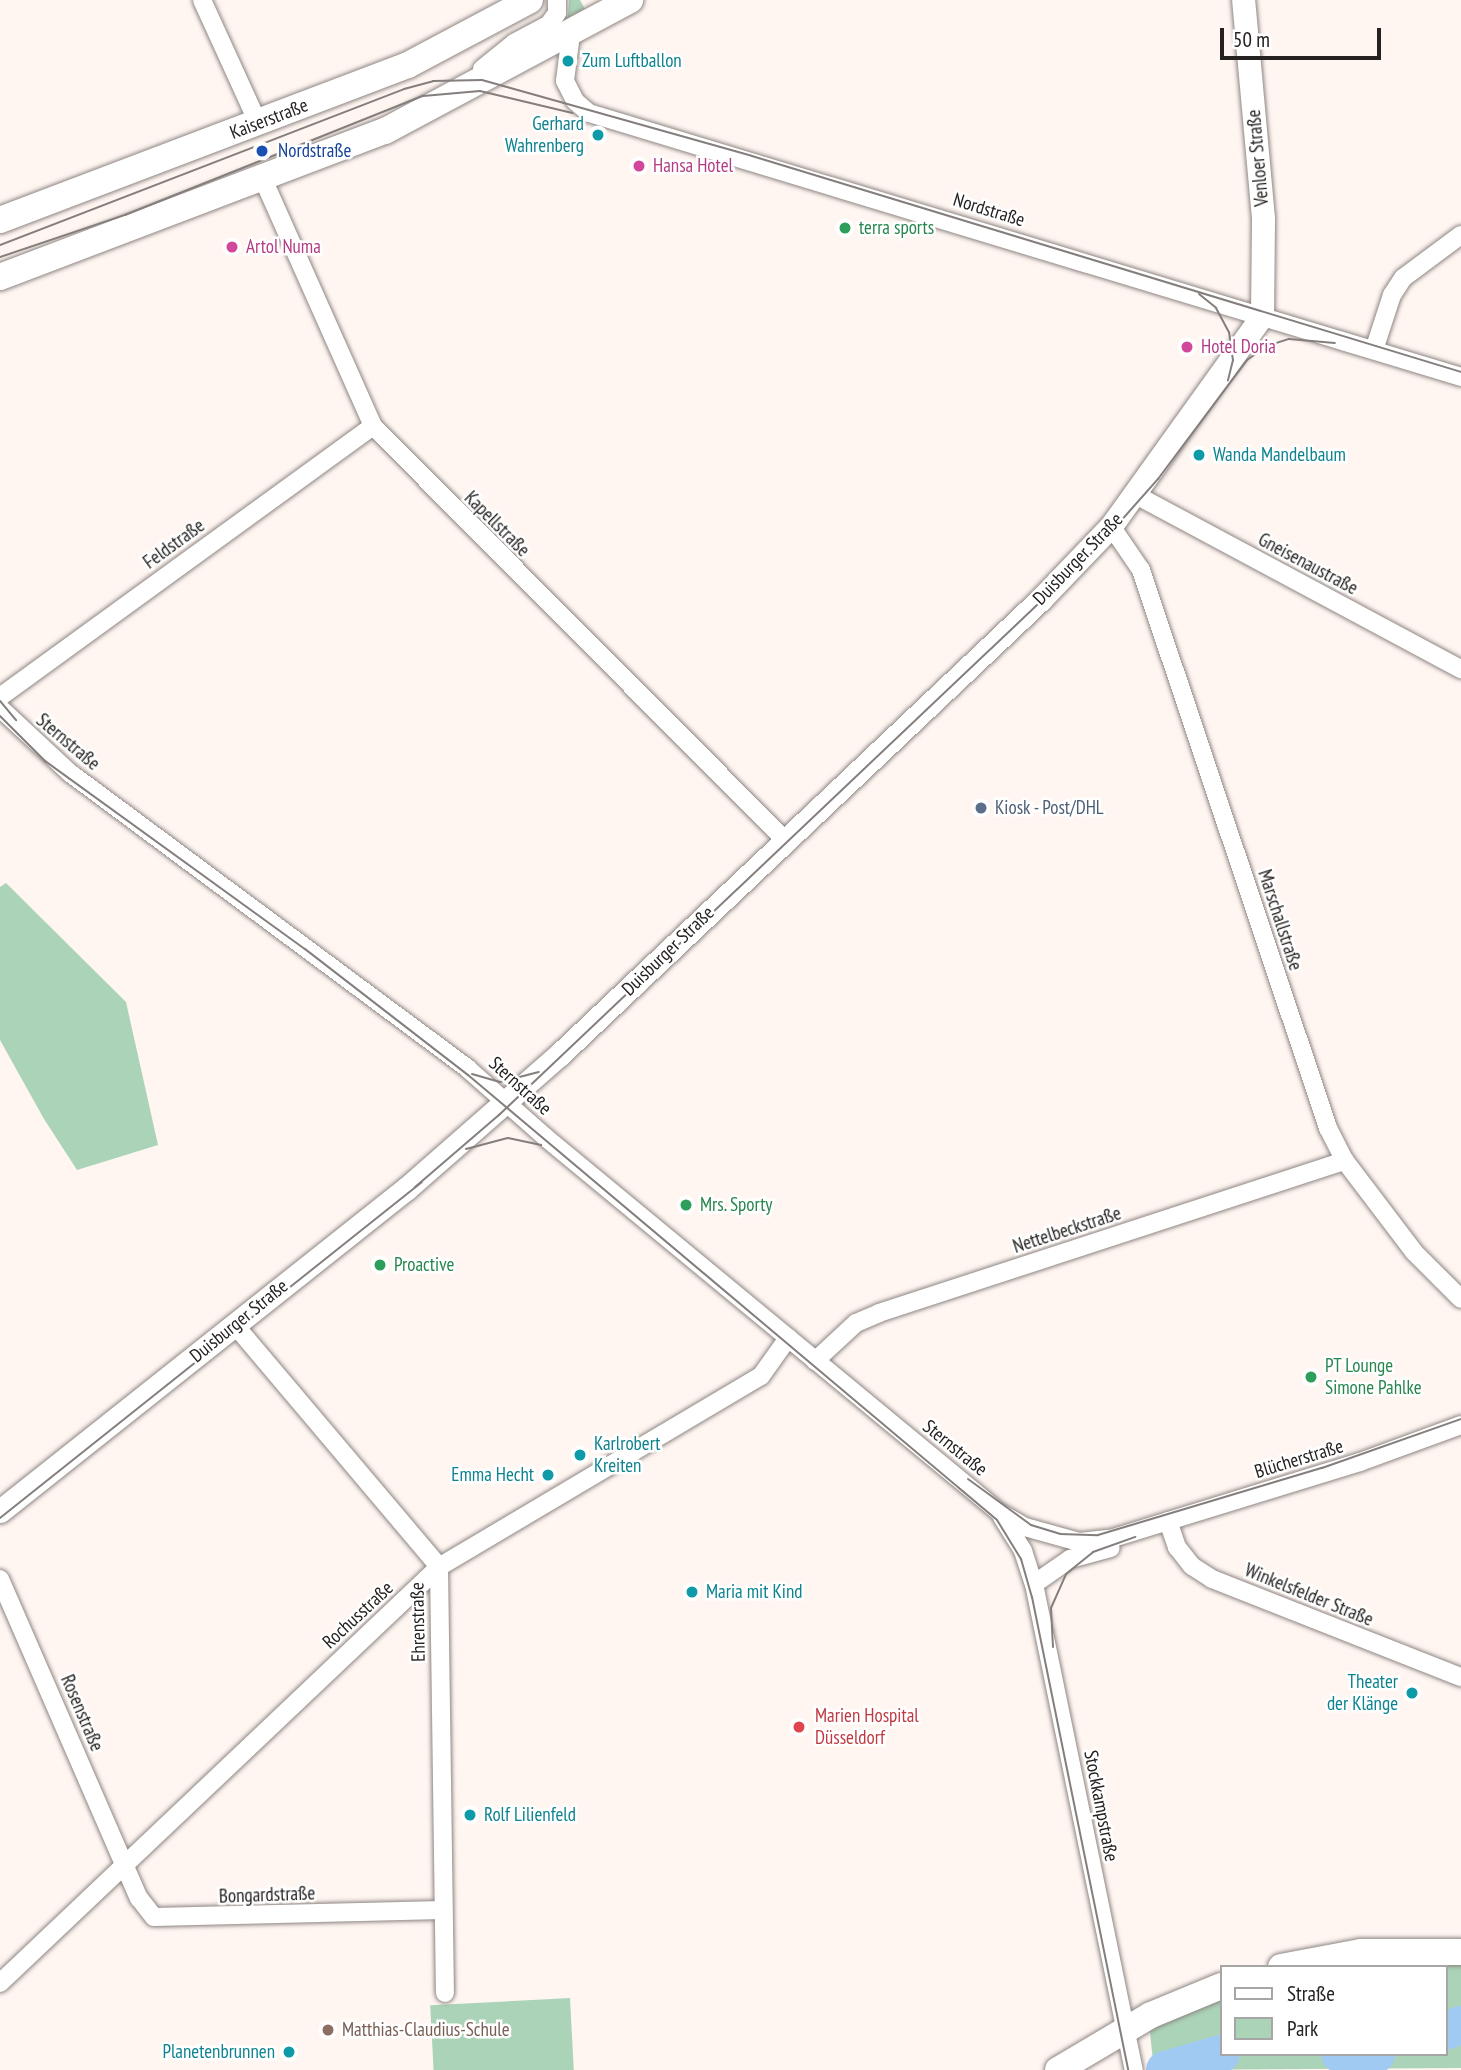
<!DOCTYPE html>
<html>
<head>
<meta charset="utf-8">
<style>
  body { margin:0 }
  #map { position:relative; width:1461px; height:2070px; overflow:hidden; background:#fff6f2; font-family:"PT Sans Narrow",sans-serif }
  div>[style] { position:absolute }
  .green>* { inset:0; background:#abd3b7; transform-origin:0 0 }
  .river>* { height:38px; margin:-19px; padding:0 19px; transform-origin:19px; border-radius:19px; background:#a1caf3 }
  .roads { filter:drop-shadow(0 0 2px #8e8682) drop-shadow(0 0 2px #8e8682) }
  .minor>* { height:18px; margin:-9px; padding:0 9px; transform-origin:9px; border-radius:9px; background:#fff }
  .tertiary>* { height:23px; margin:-11.5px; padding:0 11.5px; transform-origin:11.5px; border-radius:11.5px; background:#fff }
  .secondary>* { height:26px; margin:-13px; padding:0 13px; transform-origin:13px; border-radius:13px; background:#fff }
  .tram>* { height:2px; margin:-1px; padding:0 1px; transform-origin:1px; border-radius:1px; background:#847e7c }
  .dots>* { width:19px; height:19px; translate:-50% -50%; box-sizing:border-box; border:4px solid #fff; border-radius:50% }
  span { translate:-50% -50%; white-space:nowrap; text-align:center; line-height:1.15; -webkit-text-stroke:5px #fff; paint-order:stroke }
  .culture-label { font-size:19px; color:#0d838f }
  .left { translate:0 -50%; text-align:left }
  .right { translate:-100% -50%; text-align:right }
  .street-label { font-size:19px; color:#242120 }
  .transit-label { font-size:19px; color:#164399 }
  .hotel-label { font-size:19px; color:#b23c85 }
  .leisure-label { font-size:19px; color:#27864d }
  .service-label { font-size:19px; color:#4e5e75 }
  .health-label { font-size:19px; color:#be3a42 }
  .education-label { font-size:19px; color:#785e54 }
  .legend { position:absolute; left:1220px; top:1965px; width:228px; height:91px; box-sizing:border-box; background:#fff; border:2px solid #a7a6a6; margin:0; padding:9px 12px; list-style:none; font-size:21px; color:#242120 }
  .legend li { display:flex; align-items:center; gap:14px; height:35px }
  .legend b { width:35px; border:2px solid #a7a6a6 }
  .scale { position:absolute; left:1220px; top:28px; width:161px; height:32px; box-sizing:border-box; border:4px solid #242120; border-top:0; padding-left:9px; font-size:21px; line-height:24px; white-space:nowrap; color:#242120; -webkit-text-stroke:5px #fff; paint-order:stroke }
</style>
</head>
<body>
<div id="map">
  <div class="green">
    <i style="clip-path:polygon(569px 0,580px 0,585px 9px,568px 18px)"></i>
    <i style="clip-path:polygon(6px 883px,126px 1002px,158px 1145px,77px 1170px,44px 1119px,0 1040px,0 887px)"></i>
    <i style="clip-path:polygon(1461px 1960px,1461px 2068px,1154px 2070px,1149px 2024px,1221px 1994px,1221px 2054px,1445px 2054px,1445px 1967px,1320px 1967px)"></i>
    <i style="left:570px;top:1998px;width:72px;height:140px;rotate:87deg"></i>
  </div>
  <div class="river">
    <i style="left:1445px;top:2031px;width:17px;rotate:-21deg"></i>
    <i style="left:1340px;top:2054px;width:22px;rotate:13deg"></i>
    <i style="left:1361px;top:2059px;width:16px;rotate:-18deg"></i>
    <i style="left:1165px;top:2070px;width:58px;rotate:-15.9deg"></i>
  </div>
  <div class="roads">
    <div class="minor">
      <i style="left:202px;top:0;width:135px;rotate:65.5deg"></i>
      <i style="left:571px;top:34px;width:47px;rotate:97.3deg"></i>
      <i style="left:565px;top:81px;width:22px;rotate:63deg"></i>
      <i style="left:575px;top:101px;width:18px;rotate:41deg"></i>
      <i style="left:589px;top:113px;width:911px;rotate:16.84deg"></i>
      <i style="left:482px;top:69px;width:41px;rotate:-39.1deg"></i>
      <i style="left:514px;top:43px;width:40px;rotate:-28deg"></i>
      <i style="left:549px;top:24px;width:14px;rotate:-54deg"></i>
      <i style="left:557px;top:13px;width:13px;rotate:-90deg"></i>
      <i style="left:263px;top:179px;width:270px;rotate:66deg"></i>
      <i style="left:373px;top:426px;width:584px;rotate:45.14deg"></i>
      <i style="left:1374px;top:350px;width:58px;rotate:-71.9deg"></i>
      <i style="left:1392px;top:295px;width:20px;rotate:-57deg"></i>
      <i style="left:1403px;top:278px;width:72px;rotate:-36.6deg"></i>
      <i style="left:1136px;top:495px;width:369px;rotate:28.2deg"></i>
      <i style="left:1111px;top:526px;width:53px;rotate:55.7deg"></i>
      <i style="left:1141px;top:570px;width:589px;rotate:71.47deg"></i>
      <i style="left:1328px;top:1128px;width:37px;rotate:63deg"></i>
      <i style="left:1345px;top:1161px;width:114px;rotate:52.8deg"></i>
      <i style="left:1414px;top:1252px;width:66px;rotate:45deg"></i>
      <i style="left:0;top:697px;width:461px;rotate:-36deg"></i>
      <i style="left:0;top:708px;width:96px;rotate:42.9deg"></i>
      <i style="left:70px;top:773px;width:496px;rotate:36.6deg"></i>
      <i style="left:468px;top:1069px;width:103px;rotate:41.4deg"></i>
      <i style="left:545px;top:1137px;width:589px;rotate:39.56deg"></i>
      <i style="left:999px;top:1512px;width:30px;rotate:30deg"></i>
      <i style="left:1025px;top:1527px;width:56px;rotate:15.5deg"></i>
      <i style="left:1079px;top:1542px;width:31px;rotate:-6deg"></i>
      <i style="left:1110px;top:1539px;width:262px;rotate:-17.1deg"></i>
      <i style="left:1360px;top:1462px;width:108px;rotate:-20.1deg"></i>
      <i style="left:234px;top:1324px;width:318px;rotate:49.8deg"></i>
      <i style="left:439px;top:1567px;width:426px;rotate:89.2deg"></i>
      <i style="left:815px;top:1361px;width:56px;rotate:-42.8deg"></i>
      <i style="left:856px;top:1323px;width:25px;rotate:-23deg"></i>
      <i style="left:879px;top:1313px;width:490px;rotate:-18.1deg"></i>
      <i style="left:1002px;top:1517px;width:40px;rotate:58deg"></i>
      <i style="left:1023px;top:1551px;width:35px;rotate:72deg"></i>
      <i style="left:1034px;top:1584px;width:496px;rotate:78.4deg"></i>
      <i style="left:1168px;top:1521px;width:28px;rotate:71deg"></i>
      <i style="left:1177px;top:1547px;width:24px;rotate:52deg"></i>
      <i style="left:1192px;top:1566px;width:24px;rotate:33deg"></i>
      <i style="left:1212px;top:1579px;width:268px;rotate:21.5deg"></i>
      <i style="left:0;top:1579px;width:348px;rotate:66.5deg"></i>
      <i style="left:139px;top:1898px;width:24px;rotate:52deg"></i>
      <i style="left:154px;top:1917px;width:289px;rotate:-1.4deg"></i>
      <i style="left:1034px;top:1584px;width:44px;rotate:-34.8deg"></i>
      <i style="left:1070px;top:1559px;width:42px;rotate:-15deg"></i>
      <i style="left:0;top:1983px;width:605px;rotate:-43.46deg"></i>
      <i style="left:439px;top:1567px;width:374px;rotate:-30.7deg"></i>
      <i style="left:761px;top:1376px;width:47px;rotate:-54.6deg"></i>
    </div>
    <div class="tertiary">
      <i style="left:0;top:1511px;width:520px;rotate:-38.44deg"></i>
      <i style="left:407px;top:1188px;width:203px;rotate:-41.2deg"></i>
      <i style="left:560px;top:1054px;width:662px;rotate:-43.41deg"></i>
      <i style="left:1041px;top:599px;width:101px;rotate:-46.2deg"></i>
      <i style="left:1111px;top:526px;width:259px;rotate:-54.3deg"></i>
      <i style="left:1262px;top:316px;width:98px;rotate:-89.4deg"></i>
      <i style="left:1263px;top:218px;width:219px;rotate:-95.2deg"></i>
    </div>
    <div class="secondary">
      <i style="left:0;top:220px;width:436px;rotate:-20.8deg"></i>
      <i style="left:408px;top:65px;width:138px;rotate:-28deg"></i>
      <i style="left:0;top:277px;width:412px;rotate:-20.8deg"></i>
      <i style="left:385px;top:131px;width:278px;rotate:-28.1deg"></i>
      <i style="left:1281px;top:1967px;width:81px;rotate:-10.6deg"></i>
      <i style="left:1361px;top:1952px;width:100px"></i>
      <i style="left:1058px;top:2070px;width:108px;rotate:-30.6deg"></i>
      <i style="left:1151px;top:2015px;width:76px;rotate:-22.5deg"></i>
    </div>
  </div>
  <div class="tram">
    <i style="left:0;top:245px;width:433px;rotate:-21.1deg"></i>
    <i style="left:404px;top:89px;width:30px;rotate:-15deg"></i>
    <i style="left:433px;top:81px;width:49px;rotate:-1.2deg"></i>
    <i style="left:482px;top:80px;width:280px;rotate:15.7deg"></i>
    <i style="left:752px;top:156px;width:741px;rotate:16.94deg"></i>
    <i style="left:0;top:257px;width:132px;rotate:-18.6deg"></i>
    <i style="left:125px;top:215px;width:321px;rotate:-21.8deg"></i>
    <i style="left:423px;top:96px;width:57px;rotate:-5deg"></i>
    <i style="left:480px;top:91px;width:95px;rotate:13.4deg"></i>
    <i style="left:1199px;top:294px;width:22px;rotate:39deg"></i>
    <i style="left:1216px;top:308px;width:27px;rotate:62deg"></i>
    <i style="left:1229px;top:332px;width:28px;rotate:82deg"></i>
    <i style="left:1233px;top:360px;width:21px;rotate:104deg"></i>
    <i style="left:0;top:701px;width:25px;rotate:50deg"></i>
    <i style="left:0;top:716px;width:64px;rotate:45deg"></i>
    <i style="left:45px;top:761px;width:321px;rotate:35.9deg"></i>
    <i style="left:305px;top:949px;width:206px;rotate:37.7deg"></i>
    <i style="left:468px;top:1075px;width:691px;rotate:40.07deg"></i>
    <i style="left:997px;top:1520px;width:46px;rotate:58.4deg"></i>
    <i style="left:1021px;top:1559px;width:40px;rotate:74deg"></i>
    <i style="left:1032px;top:1597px;width:483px;rotate:78.5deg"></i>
    <i style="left:472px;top:1074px;width:29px;rotate:16deg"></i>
    <i style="left:500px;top:1082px;width:40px;rotate:-14.4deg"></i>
    <i style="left:466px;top:1149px;width:43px;rotate:-14.7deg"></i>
    <i style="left:508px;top:1138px;width:34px;rotate:12deg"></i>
    <i style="left:415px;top:1187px;width:111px;rotate:-40.6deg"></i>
    <i style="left:499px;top:1115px;width:823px;rotate:-43.47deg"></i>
    <i style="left:1096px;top:549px;width:94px;rotate:-48.5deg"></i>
    <i style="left:1158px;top:479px;width:149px;rotate:-53.2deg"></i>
    <i style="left:1247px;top:360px;width:24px;rotate:-35deg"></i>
    <i style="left:1267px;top:346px;width:23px;rotate:-18deg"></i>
    <i style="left:1289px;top:339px;width:46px;rotate:5deg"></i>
    <i style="left:968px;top:1479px;width:78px;rotate:36.1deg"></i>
    <i style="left:1031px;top:1525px;width:30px;rotate:17deg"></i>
    <i style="left:1060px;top:1534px;width:38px;rotate:2deg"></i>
    <i style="left:1098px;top:1535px;width:234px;rotate:-16.7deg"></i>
    <i style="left:1322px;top:1468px;width:147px;rotate:-19.4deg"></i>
    <i style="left:0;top:1518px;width:539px;rotate:-38.53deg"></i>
    <i style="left:1053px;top:1647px;width:39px;rotate:-93deg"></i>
    <i style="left:1051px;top:1608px;width:37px;rotate:-66deg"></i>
    <i style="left:1066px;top:1574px;width:35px;rotate:-39deg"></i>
    <i style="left:1093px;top:1552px;width:45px;rotate:-19.7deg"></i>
  </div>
  <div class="dots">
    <i style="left:568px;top:61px;background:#0f9aa8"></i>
    <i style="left:598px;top:135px;background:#0f9aa8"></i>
    <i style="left:262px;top:151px;background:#1a4fb4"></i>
    <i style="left:639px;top:166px;background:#d1479c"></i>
    <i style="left:845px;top:228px;background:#2e9e5b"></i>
    <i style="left:232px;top:247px;background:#d1479c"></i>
    <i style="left:1187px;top:347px;background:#d1479c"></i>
    <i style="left:1199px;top:455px;background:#0f9aa8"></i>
    <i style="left:981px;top:808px;background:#5c6f8a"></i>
    <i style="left:686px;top:1205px;background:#2e9e5b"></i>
    <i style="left:380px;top:1265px;background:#2e9e5b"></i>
    <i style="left:1311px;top:1377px;background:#2e9e5b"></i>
    <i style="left:580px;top:1455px;background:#0f9aa8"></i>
    <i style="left:548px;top:1475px;background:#0f9aa8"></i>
    <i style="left:692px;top:1592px;background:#0f9aa8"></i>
    <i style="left:1412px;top:1693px;background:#0f9aa8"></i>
    <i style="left:799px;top:1727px;background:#e0444e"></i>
    <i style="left:470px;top:1815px;background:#0f9aa8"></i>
    <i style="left:328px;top:2030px;background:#8d6e63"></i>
    <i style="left:289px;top:2052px;background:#0f9aa8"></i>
  </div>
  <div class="culture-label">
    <span class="left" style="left:582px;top:61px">Zum Luftballon</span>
    <span class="right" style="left:584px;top:135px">Gerhard<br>Wahrenberg</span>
    <span class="left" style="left:1213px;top:455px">Wanda Mandelbaum</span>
    <span class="left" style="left:594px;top:1455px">Karlrobert<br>Kreiten</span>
    <span class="right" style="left:534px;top:1475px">Emma Hecht</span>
    <span class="left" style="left:706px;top:1592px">Maria mit Kind</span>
    <span class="right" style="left:1398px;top:1693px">Theater<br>der Klänge</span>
    <span class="left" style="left:484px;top:1815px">Rolf Lilienfeld</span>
    <span class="right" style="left:275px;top:2052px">Planetenbrunnen</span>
  </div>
  <div class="street-label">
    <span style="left:269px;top:119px;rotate:-21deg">Kaiserstraße</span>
    <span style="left:1258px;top:158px;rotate:-95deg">Venloer Straße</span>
    <span style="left:989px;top:210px;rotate:17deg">Nordstraße</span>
    <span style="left:497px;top:524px;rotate:45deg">Kapellstraße</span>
    <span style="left:174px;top:544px;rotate:-36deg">Feldstraße</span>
    <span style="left:1078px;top:559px;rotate:-46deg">Duisburger Straße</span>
    <span style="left:1308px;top:564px;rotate:28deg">Gneisenaustraße</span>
    <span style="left:68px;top:742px;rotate:40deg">Sternstraße</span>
    <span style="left:1280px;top:920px;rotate:72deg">Marschallstraße</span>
    <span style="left:668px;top:951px;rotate:-44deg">Duisburger Straße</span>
    <span style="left:520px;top:1086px;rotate:42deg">Sternstraße</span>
    <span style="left:1067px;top:1230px;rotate:-18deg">Nettelbeckstraße</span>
    <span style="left:239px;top:1321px;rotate:-39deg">Duisburger Straße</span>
    <span style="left:955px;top:1448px;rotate:39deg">Sternstraße</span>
    <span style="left:1299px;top:1459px;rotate:-17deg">Blücherstraße</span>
    <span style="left:1309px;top:1595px;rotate:22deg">Winkelsfelder Straße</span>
    <span style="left:358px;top:1615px;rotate:-43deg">Rochusstraße</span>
    <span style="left:418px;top:1622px;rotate:-91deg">Ehrenstraße</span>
    <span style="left:82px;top:1713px;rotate:67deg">Rosenstraße</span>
    <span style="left:1101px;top:1806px;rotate:79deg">Stockkampstraße</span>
    <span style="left:267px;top:1895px;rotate:-2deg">Bongardstraße</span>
  </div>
  <div class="transit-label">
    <span class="left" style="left:278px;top:151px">Nordstraße</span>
  </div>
  <div class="hotel-label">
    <span class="left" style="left:653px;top:166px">Hansa Hotel</span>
    <span class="left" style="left:246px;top:247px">Artol Numa</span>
    <span class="left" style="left:1201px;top:347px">Hotel Doria</span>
  </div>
  <div class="leisure-label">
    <span class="left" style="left:859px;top:228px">terra sports</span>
    <span class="left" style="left:700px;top:1205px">Mrs. Sporty</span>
    <span class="left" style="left:394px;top:1265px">Proactive</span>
    <span class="left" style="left:1325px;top:1377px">PT Lounge<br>Simone Pahlke</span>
  </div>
  <div class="service-label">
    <span class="left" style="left:995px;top:808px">Kiosk - Post/DHL</span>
  </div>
  <div class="health-label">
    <span class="left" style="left:815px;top:1727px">Marien Hospital<br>Düsseldorf</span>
  </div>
  <div class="education-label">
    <span class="left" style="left:342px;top:2030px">Matthias-Claudius-Schule</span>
  </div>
  <ul class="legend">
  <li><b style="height:9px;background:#fff"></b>Straße</li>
  <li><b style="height:19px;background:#abd3b7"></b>Park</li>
  </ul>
  <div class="scale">50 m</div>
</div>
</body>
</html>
